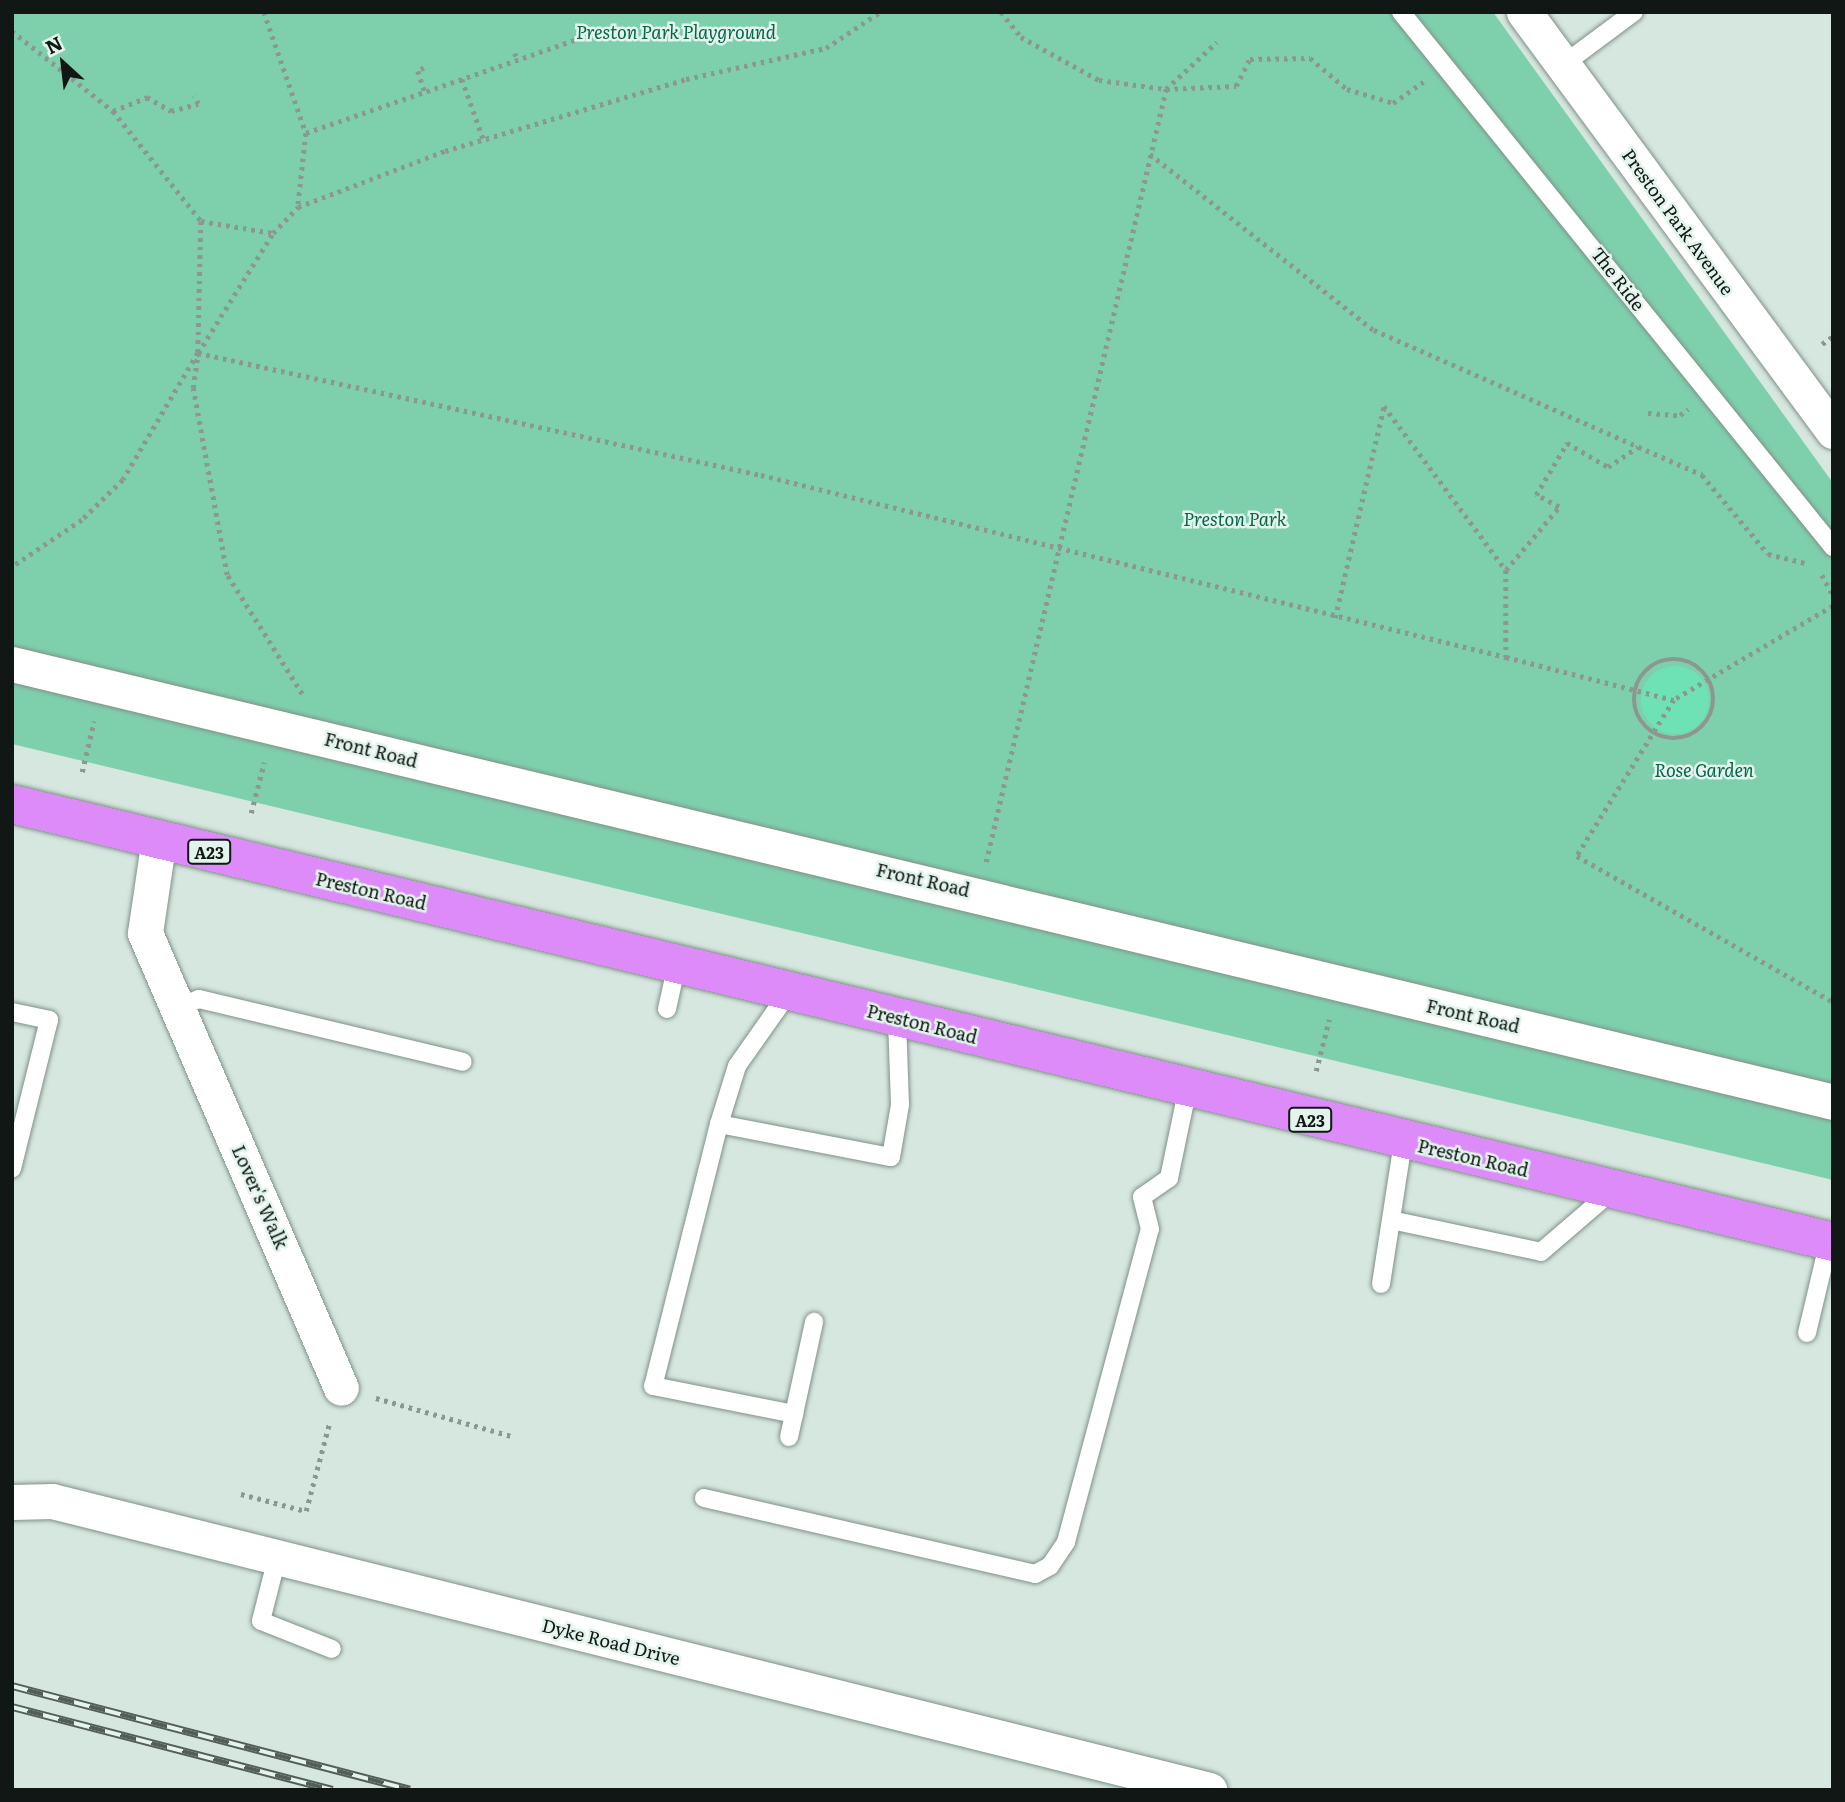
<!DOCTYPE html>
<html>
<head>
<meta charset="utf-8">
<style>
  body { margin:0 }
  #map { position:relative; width:1845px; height:1802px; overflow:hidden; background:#d5e7de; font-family:Literata,serif }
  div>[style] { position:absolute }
  .green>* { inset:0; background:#7ed0ad }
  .water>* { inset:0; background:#6fe2b5 }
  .round { border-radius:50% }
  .path>* { height:4.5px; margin-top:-2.25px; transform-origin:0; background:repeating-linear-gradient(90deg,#8a9891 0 3.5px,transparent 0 8.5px) }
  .path>.ring { margin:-2.25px; padding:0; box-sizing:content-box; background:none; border:4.5px solid #8a9891; border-radius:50% }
  .roads { filter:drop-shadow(0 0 2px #809189) drop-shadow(0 0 2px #809189) }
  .lane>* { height:18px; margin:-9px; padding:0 9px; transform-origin:9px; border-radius:9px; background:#fff }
  .street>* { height:35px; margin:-17.5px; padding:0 17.5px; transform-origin:17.5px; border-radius:17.5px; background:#fff }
  .highway>* { height:38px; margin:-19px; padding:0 19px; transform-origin:19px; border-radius:19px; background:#dc8bf8 }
  .rail>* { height:8px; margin-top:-4px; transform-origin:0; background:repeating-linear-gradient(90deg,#e2f4ec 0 16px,#545e59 0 32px); box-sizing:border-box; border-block:2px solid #545e59 }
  span { translate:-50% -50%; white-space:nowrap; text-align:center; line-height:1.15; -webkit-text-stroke:5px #e2f4ec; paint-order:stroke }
  .shield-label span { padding:2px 5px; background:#e2f4ec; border:2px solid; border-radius:5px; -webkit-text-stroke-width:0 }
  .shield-label { font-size:16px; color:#111714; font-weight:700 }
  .park-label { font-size:18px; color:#066649; font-style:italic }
  .street-label { font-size:18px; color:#111714 }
  .frame { position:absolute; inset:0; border:14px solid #111714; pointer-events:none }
  .north { position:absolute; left:28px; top:28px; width:70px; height:70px; -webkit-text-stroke:5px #e2f4ec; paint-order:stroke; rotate:333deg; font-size:19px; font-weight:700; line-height:28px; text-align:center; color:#111714 }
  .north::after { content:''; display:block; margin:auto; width:24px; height:32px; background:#111714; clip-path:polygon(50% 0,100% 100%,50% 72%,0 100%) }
</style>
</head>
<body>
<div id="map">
  <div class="green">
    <i style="clip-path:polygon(12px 12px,1493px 12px,1833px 483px,1833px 1180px,12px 744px)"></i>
  </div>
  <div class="water">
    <i class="round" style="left:1641px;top:666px;width:68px;height:68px"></i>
  </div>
  <div class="path">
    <i style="left:264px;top:12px;width:128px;rotate:70.9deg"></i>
    <i style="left:306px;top:133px;width:74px;rotate:96.2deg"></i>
    <i style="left:1001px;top:12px;width:32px;rotate:51deg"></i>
    <i style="left:1021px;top:37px;width:89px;rotate:28.9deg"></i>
    <i style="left:1099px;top:80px;width:68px;rotate:7.7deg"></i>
    <i style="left:1166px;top:89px;width:69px;rotate:-42.7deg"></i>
    <i style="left:12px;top:31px;width:129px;rotate:38.4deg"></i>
    <i style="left:113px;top:111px;width:141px;rotate:51.3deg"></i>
    <i style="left:201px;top:221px;width:132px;rotate:91.3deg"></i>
    <i style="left:198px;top:353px;width:147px;rotate:120.6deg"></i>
    <i style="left:123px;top:480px;width:57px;rotate:135.7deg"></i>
    <i style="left:82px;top:520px;width:84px;rotate:146.1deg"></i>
    <i style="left:515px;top:53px;width:7px;rotate:74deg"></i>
    <i style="left:424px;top:68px;width:7px;rotate:153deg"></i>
    <i style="left:418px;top:71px;width:22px;rotate:72deg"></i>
    <i style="left:462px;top:79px;width:63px;rotate:70.4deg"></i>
    <i style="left:113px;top:111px;width:37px;rotate:-22deg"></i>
    <i style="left:147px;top:97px;width:28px;rotate:30deg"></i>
    <i style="left:171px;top:111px;width:28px;rotate:-15deg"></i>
    <i style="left:198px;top:104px;width:9px;rotate:-117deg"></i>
    <i style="left:306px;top:133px;width:315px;rotate:-19.1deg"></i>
    <i style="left:1150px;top:154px;width:285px;rotate:38.2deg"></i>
    <i style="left:1374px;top:330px;width:359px;rotate:23.8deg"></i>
    <i style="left:1702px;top:475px;width:103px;rotate:50.1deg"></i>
    <i style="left:1768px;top:554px;width:42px;rotate:13.7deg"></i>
    <i style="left:201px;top:221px;width:73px;rotate:9.5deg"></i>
    <i style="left:1822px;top:344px;width:14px;rotate:-36deg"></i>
    <i style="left:198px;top:353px;width:576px;rotate:12.23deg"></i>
    <i style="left:761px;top:475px;width:767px;rotate:13.73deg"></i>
    <i style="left:1648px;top:413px;width:32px;rotate:4deg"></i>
    <i style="left:1680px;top:415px;width:10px;rotate:-37deg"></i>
    <i style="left:1506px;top:570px;width:82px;rotate:-49.9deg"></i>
    <i style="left:1559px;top:507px;width:26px;rotate:-152deg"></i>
    <i style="left:1536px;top:495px;width:61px;rotate:-59.2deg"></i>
    <i style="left:1567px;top:443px;width:48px;rotate:30.3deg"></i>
    <i style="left:1608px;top:467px;width:36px;rotate:-34deg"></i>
    <i style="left:1822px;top:575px;width:24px;rotate:62deg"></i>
    <i style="left:1833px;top:606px;width:185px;rotate:149.4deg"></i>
    <i style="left:1674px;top:700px;width:184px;rotate:121.9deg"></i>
    <i style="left:1577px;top:856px;width:295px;rotate:29.7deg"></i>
    <i style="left:1335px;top:618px;width:218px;rotate:-77deg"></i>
    <i style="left:1384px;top:406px;width:204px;rotate:53.4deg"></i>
    <i style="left:1506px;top:570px;width:87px;rotate:90deg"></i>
    <i style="left:1506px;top:657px;width:173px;rotate:14.4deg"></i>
    <i class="ring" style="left:1634px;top:659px;width:75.5px;height:75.5px"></i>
    <i style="left:302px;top:694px;width:141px;rotate:-122.2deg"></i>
    <i style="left:227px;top:575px;width:190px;rotate:-100.3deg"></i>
    <i style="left:193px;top:388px;width:35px;rotate:-82deg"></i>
    <i style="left:198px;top:353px;width:142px;rotate:-58deg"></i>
    <i style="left:273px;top:233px;width:36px;rotate:-46deg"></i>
    <i style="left:298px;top:207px;width:157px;rotate:-20.9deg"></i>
    <i style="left:445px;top:151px;width:252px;rotate:-16.6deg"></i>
    <i style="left:686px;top:79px;width:143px;rotate:-12.5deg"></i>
    <i style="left:826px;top:48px;width:65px;rotate:-33.7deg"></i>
    <i style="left:82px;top:772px;width:52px;rotate:-76.8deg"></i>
    <i style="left:251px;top:813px;width:52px;rotate:-75.4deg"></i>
    <i style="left:986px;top:862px;width:794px;rotate:-76.89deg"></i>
    <i style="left:1166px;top:89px;width:70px;rotate:-2.5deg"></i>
    <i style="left:1236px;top:86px;width:30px;rotate:-63deg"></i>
    <i style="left:1250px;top:59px;width:60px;rotate:-1deg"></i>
    <i style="left:1310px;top:58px;width:48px;rotate:40deg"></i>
    <i style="left:1347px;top:89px;width:48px;rotate:16.9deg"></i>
    <i style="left:1393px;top:103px;width:37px;rotate:-35deg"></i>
    <i style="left:1316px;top:1071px;width:53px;rotate:-75.7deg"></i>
    <i style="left:376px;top:1398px;width:140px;rotate:15.7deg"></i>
    <i style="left:241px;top:1494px;width:67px;rotate:14.7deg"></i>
    <i style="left:306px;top:1511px;width:93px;rotate:-75.1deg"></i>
  </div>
  <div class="roads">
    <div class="lane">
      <i style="left:1401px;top:12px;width:688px;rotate:51.08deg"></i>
      <i style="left:1564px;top:64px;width:87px;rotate:-36.6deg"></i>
      <i style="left:789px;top:992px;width:90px;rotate:125.1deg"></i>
      <i style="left:737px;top:1066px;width:61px;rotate:107.2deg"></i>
      <i style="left:719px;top:1124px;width:175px;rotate:10.9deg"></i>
      <i style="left:891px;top:1157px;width:53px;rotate:-80.2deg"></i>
      <i style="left:900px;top:1105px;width:87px;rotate:-92deg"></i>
      <i style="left:178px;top:1007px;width:22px;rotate:-21deg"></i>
      <i style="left:199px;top:999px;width:271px;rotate:13.4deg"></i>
      <i style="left:667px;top:1009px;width:46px;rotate:-77.5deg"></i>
      <i style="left:12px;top:1012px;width:38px;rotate:12deg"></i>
      <i style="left:49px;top:1020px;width:153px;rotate:104deg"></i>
      <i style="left:719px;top:1124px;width:270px;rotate:104.1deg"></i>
      <i style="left:653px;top:1386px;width:144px;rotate:11.2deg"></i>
      <i style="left:1391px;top:1220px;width:153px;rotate:12deg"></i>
      <i style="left:1541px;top:1252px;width:94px;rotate:-40.7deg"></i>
      <i style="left:1381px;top:1284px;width:144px;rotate:-81.2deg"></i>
      <i style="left:1807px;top:1333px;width:95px;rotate:-76.6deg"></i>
      <i style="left:789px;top:1437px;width:118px;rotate:-77.7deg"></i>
      <i style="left:704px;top:1498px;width:340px;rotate:12.9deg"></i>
      <i style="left:1035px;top:1574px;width:17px;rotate:-28deg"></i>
      <i style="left:1050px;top:1566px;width:29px;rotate:-56deg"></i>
      <i style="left:1066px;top:1542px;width:324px;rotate:-75deg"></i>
      <i style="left:1150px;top:1229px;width:33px;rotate:-104deg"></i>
      <i style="left:1142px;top:1197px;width:33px;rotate:-35deg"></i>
      <i style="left:1169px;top:1178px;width:88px;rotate:-78.2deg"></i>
      <i style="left:277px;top:1558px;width:65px;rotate:104.3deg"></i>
      <i style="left:261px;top:1621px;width:76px;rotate:21.5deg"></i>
    </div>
    <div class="street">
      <i style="left:1524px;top:12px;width:521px;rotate:53.59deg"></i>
      <i style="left:12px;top:664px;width:1873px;rotate:13.52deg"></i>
      <i style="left:159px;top:838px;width:96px;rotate:98.4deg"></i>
      <i style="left:145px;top:933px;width:495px;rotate:66.7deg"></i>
      <i style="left:12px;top:1502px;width:40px;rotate:-1.4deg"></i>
      <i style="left:52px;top:1501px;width:1193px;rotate:14.02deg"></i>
    </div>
    <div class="highway">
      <i style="left:12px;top:804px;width:1873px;rotate:13.52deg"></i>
    </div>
  </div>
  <div class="rail">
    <i style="left:12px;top:1686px;width:411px;rotate:14.6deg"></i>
    <i style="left:12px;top:1707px;width:331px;rotate:14.5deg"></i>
  </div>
  <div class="shield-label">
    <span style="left:209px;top:852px">A23</span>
    <span style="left:1310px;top:1120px">A23</span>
  </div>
  <div class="park-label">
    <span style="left:676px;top:32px">Preston Park Playground</span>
    <span style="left:1235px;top:519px">Preston Park</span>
    <span style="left:1704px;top:770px">Rose Garden</span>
  </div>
  <div class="street-label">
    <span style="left:1678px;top:222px;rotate:54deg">Preston Park Avenue</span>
    <span style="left:1618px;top:279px;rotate:52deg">The Ride</span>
    <span style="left:371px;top:750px;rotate:14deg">Front Road</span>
    <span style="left:923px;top:880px;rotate:13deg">Front Road</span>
    <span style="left:371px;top:891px;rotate:13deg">Preston Road</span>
    <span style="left:1473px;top:1016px;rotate:13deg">Front Road</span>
    <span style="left:922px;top:1024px;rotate:14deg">Preston Road</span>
    <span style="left:1473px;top:1158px;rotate:13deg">Preston Road</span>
    <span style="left:260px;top:1197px;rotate:66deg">Lover's Walk</span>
    <span style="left:611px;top:1642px;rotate:14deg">Dyke Road Drive</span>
  </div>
  <div class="frame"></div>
  <div class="north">N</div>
</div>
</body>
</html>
